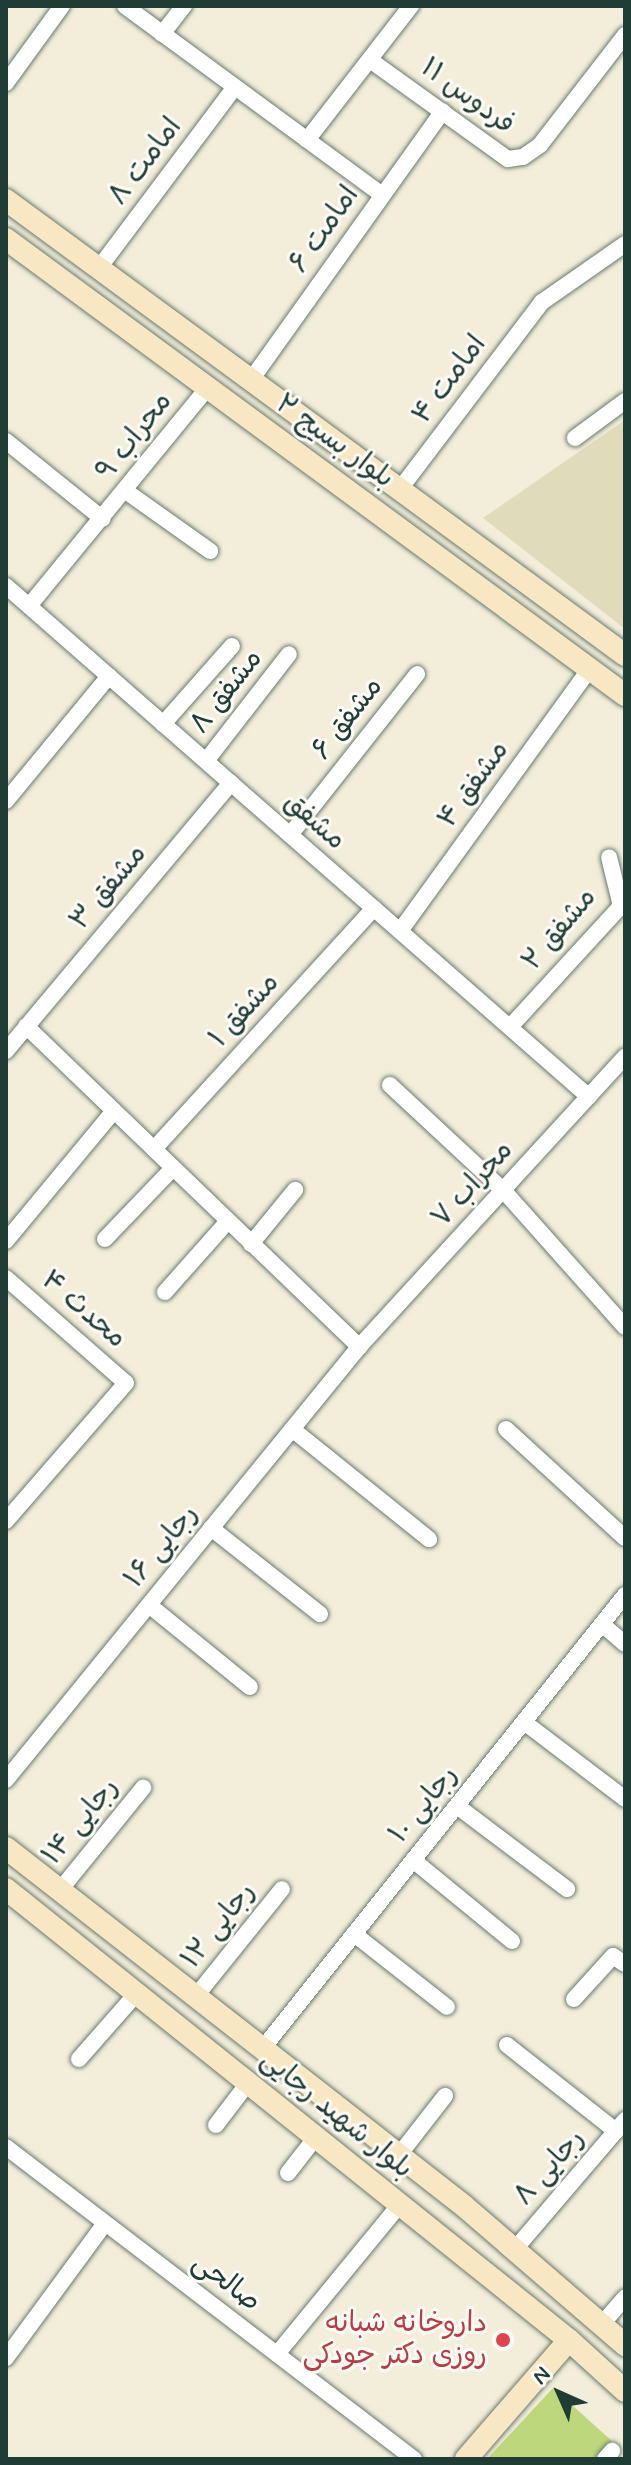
<!DOCTYPE html>
<html>
<head>
<meta charset="utf-8">
<style>
  body { margin:0 }
  #map { position:relative; width:631px; height:2465px; overflow:hidden; background:#f2eed9; font-family:Mynerve,"Playpen Sans Arabic",sans-serif }
  div>[style] { position:absolute }
  .built>* { inset:0; background:#e0dcbb }
  .green>* { inset:0; background:#bcd77c }
  .roads { filter:drop-shadow(0 0 2px #697b6e) drop-shadow(0 0 2px #697b6e) }
  .street>* { height:16px; margin:-8px; padding:0 8px; transform-origin:8px; border-radius:8px; background:#fff }
  .secondary>* { height:22px; margin:-11px; padding:0 11px; transform-origin:11px; border-radius:11px; background:#f7e8c3 }
  .dots>* { width:22px; height:22px; translate:-50% -50%; box-sizing:border-box; border:4px solid #fdfcf7; border-radius:50% }
  span { translate:-50% -50%; white-space:nowrap; text-align:center; line-height:1.15; -webkit-text-stroke:6px #fdfcf7; paint-order:stroke }
  .street-label { font-size:28px; color:#1f3d34 }
  .health-label { font-size:28px; color:#be3a42 }
  .right { translate:-100% -50%; text-align:right }
  .frame { position:absolute; inset:0; border:8px solid #1f3d34; pointer-events:none }
  .north { position:absolute; left:519px; top:2353px; width:80px; height:80px; -webkit-text-stroke:6px #fdfcf7; paint-order:stroke; rotate:315deg; font-size:22px; font-weight:700; line-height:32px; text-align:center; color:#1f3d34 }
  .north::after { content:''; display:block; margin:auto; width:28px; height:36px; background:#1f3d34; clip-path:polygon(50% 0,100% 100%,50% 72%,0 100%) }
</style>
</head>
<body>
<div id="map">
  <div class="built">
    <i style="clip-path:polygon(625px 420px,625px 629px,483px 518px)"></i>
  </div>
  <div class="green">
    <i style="clip-path:polygon(553px 2388px,613px 2442px,598px 2459px,487px 2459px)"></i>
  </div>
  <div class="roads">
    <div class="street">
      <i style="left:125px;top:6px;width:319px;rotate:36.3deg"></i>
      <i style="left:162px;top:34px;width:36px;rotate:-52deg"></i>
      <i style="left:370px;top:60px;width:170px;rotate:35.7deg"></i>
      <i style="left:508px;top:159px;width:15px;rotate:-8deg"></i>
      <i style="left:523px;top:157px;width:21px;rotate:-35deg"></i>
      <i style="left:540px;top:145px;width:139px;rotate:-52.3deg"></i>
      <i style="left:6px;top:83px;width:95px;rotate:-54deg"></i>
      <i style="left:307px;top:140px;width:170px;rotate:-52.2deg"></i>
      <i style="left:99px;top:268px;width:226px;rotate:-53.1deg"></i>
      <i style="left:251px;top:380px;width:330px;rotate:-54.5deg"></i>
      <i style="left:575px;top:438px;width:62px;rotate:-36.5deg"></i>
      <i style="left:6px;top:441px;width:124px;rotate:38.8deg"></i>
      <i style="left:400px;top:489px;width:235px;rotate:-52.8deg"></i>
      <i style="left:542px;top:302px;width:101px;rotate:-34.9deg"></i>
      <i style="left:127px;top:492px;width:102px;rotate:35.4deg"></i>
      <i style="left:6px;top:586px;width:775px;rotate:41.23deg"></i>
      <i style="left:29px;top:606px;width:283px;rotate:-50.7deg"></i>
      <i style="left:163px;top:724px;width:104px;rotate:-48.5deg"></i>
      <i style="left:206px;top:761px;width:135px;rotate:-52.2deg"></i>
      <i style="left:6px;top:801px;width:162px;rotate:-50.5deg"></i>
      <i style="left:290px;top:835px;width:205px;rotate:-51.7deg"></i>
      <i style="left:400px;top:931px;width:324px;rotate:-54.1deg"></i>
      <i style="left:26px;top:1026px;width:463px;rotate:43.9deg"></i>
      <i style="left:510px;top:1027px;width:164px;rotate:-47.5deg"></i>
      <i style="left:621px;top:906px;width:50px;rotate:-103.8deg"></i>
      <i style="left:6px;top:1051px;width:350px;rotate:-50deg"></i>
      <i style="left:390px;top:1085px;width:154px;rotate:42.9deg"></i>
      <i style="left:503px;top:1190px;width:183px;rotate:48.3deg"></i>
      <i style="left:154px;top:1149px;width:326px;rotate:-47.6deg"></i>
      <i style="left:105px;top:1239px;width:98px;rotate:-46.2deg"></i>
      <i style="left:6px;top:1241px;width:169px;rotate:-50.3deg"></i>
      <i style="left:251px;top:1244px;width:70px;rotate:-50.8deg"></i>
      <i style="left:6px;top:1278px;width:159px;rotate:41.2deg"></i>
      <i style="left:126px;top:1383px;width:183px;rotate:131deg"></i>
      <i style="left:165px;top:1292px;width:95px;rotate:-48.4deg"></i>
      <i style="left:292px;top:1429px;width:176px;rotate:38.8deg"></i>
      <i style="left:506px;top:1429px;width:161px;rotate:42.5deg"></i>
      <i style="left:211px;top:1528px;width:139px;rotate:38.3deg"></i>
      <i style="left:149px;top:1605px;width:130px;rotate:39.1deg"></i>
      <i style="left:602px;top:1624px;width:30px;rotate:41deg"></i>
      <i style="left:524px;top:1722px;width:127px;rotate:37.3deg"></i>
      <i style="left:6px;top:1780px;width:559px;rotate:-50.81deg"></i>
      <i style="left:359px;top:1347px;width:394px;rotate:-47.5deg"></i>
      <i style="left:457px;top:1806px;width:138px;rotate:37deg"></i>
      <i style="left:413px;top:1860px;width:128px;rotate:39.3deg"></i>
      <i style="left:60px;top:1890px;width:132px;rotate:-50.9deg"></i>
      <i style="left:354px;top:1934px;width:118px;rotate:38.1deg"></i>
      <i style="left:196px;top:1996px;width:137px;rotate:-51.2deg"></i>
      <i style="left:574px;top:1999px;width:58px;rotate:-47.8deg"></i>
      <i style="left:613px;top:1956px;width:14px;rotate:34deg"></i>
      <i style="left:507px;top:2045px;width:139px;rotate:38.3deg"></i>
      <i style="left:263px;top:2048px;width:580px;rotate:-51.37deg"></i>
      <i style="left:79px;top:2059px;width:88px;rotate:-48.7deg"></i>
      <i style="left:216px;top:2125px;width:53px;rotate:-52.7deg"></i>
      <i style="left:6px;top:2147px;width:514px;rotate:37.41deg"></i>
      <i style="left:399px;top:2155px;width:75px;rotate:-52.1deg"></i>
      <i style="left:288px;top:2173px;width:46px;rotate:-52.1deg"></i>
      <i style="left:515px;top:2249px;width:170px;rotate:-49.5deg"></i>
      <i style="left:602px;top:2324px;width:35px;rotate:-49deg"></i>
      <i style="left:277px;top:2354px;width:194px;rotate:-50.6deg"></i>
      <i style="left:6px;top:2358px;width:167px;rotate:-53.7deg"></i>
      <i style="left:605px;top:2459px;width:11px;rotate:-49deg"></i>
    </div>
    <div class="secondary">
      <i style="left:6px;top:200px;width:768px;rotate:36.32deg"></i>
      <i style="left:6px;top:239px;width:769px;rotate:36.38deg"></i>
      <i style="left:6px;top:1848px;width:581px;rotate:38.01deg"></i>
      <i style="left:464px;top:2206px;width:213px;rotate:40.8deg"></i>
      <i style="left:6px;top:1889px;width:721px;rotate:38.7deg"></i>
      <i style="left:569px;top:2340px;width:76px;rotate:42.3deg"></i>
      <i style="left:466px;top:2459px;width:157px;rotate:-49.1deg"></i>
    </div>
  </div>
  <div class="dots">
    <i style="left:503px;top:2340px;background:#e0444e"></i>
  </div>
  <div class="street-label">
    <span style="left:467px;top:97px;rotate:36deg">فردوس ۱۱</span>
    <span style="left:146px;top:162px;rotate:-53deg">امامت ۸</span>
    <span style="left:325px;top:230px;rotate:-55deg">امامت ۶</span>
    <span style="left:450px;top:380px;rotate:-53deg">امامت ۴</span>
    <span style="left:135px;top:437px;rotate:-52deg">محراب ۹</span>
    <span style="left:334px;top:442px;rotate:36deg">بلوار بسیج ۲</span>
    <span style="left:227px;top:692px;rotate:-52deg">مشفق ۸</span>
    <span style="left:348px;top:719px;rotate:-52deg">مشفق ۶</span>
    <span style="left:474px;top:785px;rotate:-54deg">مشفق ۴</span>
    <span style="left:314px;top:822px;rotate:41deg">مشفق</span>
    <span style="left:109px;top:888px;rotate:-50deg">مشفق ۳</span>
    <span style="left:560px;top:930px;rotate:-50deg">مشفق ۲</span>
    <span style="left:245px;top:1011px;rotate:-48deg">مشفق ۱</span>
    <span style="left:473px;top:1185px;rotate:-48deg">محراب ۷</span>
    <span style="left:83px;top:1310px;rotate:41deg">محدث ۴</span>
    <span style="left:162px;top:1547px;rotate:-51deg">رجایی ۱۶</span>
    <span style="left:424px;top:1805px;rotate:-51deg">رجایی ۱۰</span>
    <span style="left:81px;top:1822px;rotate:-51deg">رجایی ۱۴</span>
    <span style="left:219px;top:1926px;rotate:-52deg">رجایی ۱۲</span>
    <span style="left:336px;top:2115px;rotate:39deg">بلوار شهید رجایی</span>
    <span style="left:550px;top:2168px;rotate:-49deg">رجایی ۸</span>
    <span style="left:226px;top:2283px;rotate:37deg">صالحی</span>
  </div>
  <div class="health-label">
    <span class="right" style="left:487px;top:2340px">داروخانه شبانه<br>روزی دکتر جودکی</span>
  </div>
  <div class="frame"></div>
  <div class="north">N</div>
</div>
</body>
</html>
